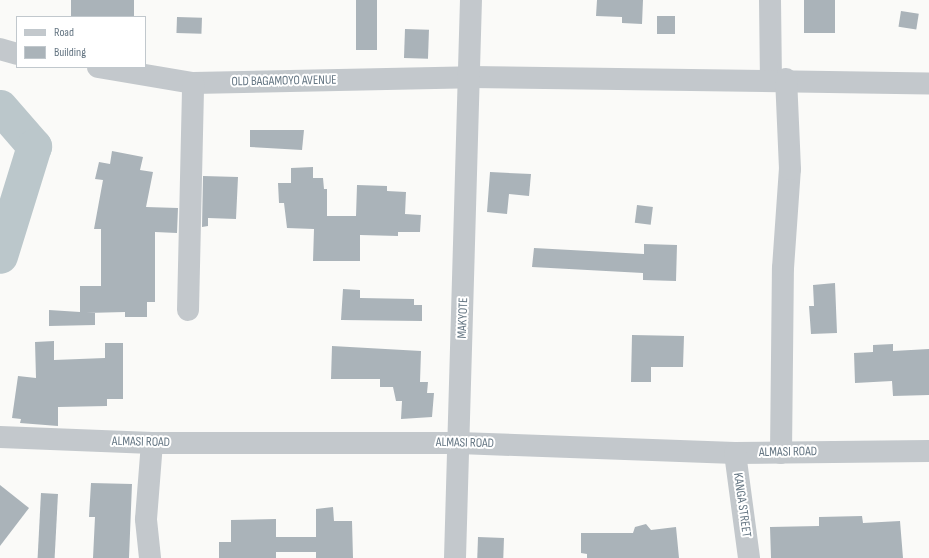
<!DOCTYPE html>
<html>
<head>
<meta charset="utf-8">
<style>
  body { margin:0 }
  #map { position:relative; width:929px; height:558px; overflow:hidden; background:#fafaf8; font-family:"Sofia Sans Condensed",sans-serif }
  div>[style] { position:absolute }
  .river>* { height:35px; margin:-17.5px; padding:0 17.5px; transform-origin:17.5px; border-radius:17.5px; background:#bbc7cb }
  .building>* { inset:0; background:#aab3b9; transform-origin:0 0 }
  .street>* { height:22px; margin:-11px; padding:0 11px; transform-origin:11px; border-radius:11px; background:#c3c8cc }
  span { translate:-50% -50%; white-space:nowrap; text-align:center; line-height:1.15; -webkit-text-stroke:4px #fff; paint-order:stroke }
  .street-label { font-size:13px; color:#657683 }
  .legend { position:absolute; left:16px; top:16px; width:130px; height:52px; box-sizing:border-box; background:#fff; border:1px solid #c1c8cd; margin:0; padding:5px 7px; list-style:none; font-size:12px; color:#657683 }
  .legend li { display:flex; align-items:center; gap:8px; height:20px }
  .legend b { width:20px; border:1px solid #c1c8cd }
</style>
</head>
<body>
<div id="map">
  <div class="river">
    <i style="left:0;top:107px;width:52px;rotate:48.9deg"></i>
    <i style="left:34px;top:146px;width:115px;rotate:107.2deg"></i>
  </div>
  <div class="building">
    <i style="left:71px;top:0;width:63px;height:17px"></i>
    <i style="left:356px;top:0;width:21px;height:50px"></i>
    <i style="clip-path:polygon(597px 0,643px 0,642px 24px,622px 23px,622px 17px,596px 16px)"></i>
    <i style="left:804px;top:0;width:31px;height:33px"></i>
    <i style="left:901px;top:11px;width:18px;height:16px;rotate:9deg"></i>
    <i style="left:657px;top:16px;width:18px;height:18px"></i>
    <i style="left:177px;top:17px;width:25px;height:16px;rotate:2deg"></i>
    <i style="left:405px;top:29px;width:24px;height:29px;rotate:2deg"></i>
    <i style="clip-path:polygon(250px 130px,304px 130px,302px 150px,250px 147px)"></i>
    <i style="clip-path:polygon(112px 151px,143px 157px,140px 170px,153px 172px,146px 207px,178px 208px,177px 233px,155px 232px,155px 302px,147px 302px,147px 317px,125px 317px,125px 312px,86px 313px,95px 313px,95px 325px,49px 326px,49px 310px,80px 312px,80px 286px,101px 286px,101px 229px,94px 229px,103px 180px,95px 179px,99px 162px,110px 164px)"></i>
    <i style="clip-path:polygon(313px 167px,313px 178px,323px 178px,324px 189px,327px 189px,327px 216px,356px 216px,357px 185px,387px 186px,387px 191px,406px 192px,405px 214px,421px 215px,420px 232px,398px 232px,398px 236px,360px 235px,360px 261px,313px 261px,314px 229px,287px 228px,284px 203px,279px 203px,278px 183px,291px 183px,291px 168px)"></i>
    <i style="clip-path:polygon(490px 172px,531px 174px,529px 196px,509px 194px,507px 214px,487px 212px)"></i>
    <i style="clip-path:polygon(203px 176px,238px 177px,236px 219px,208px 218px,208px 226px,202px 227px)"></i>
    <i style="left:637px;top:205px;width:16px;height:18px;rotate:7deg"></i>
    <i style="clip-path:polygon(644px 244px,677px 245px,676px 281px,643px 280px,643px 273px,532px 267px,534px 248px,644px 254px)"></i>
    <i style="clip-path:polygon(835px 283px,837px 333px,811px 334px,809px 306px,814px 306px,813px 285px)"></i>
    <i style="clip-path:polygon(343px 289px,360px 290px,360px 298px,414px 299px,414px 305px,422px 305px,422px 321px,341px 320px)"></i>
    <i style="clip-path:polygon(632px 335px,684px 336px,683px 367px,651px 367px,651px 382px,631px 382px)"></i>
    <i style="clip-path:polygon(54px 341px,54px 360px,105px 358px,105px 343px,123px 343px,123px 399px,107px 399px,107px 406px,58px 407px,58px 426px,20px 423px,21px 419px,12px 418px,18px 376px,36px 378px,35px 342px)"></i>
    <i style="clip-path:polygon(893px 344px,893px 351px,929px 349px,929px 395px,893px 396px,892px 381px,855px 383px,854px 353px,873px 352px,873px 345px)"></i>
    <i style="clip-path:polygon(332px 346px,421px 351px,420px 382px,428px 382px,427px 393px,434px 393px,432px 417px,401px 419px,402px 401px,396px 401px,393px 387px,380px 387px,380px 379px,331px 379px)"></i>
    <i style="clip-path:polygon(91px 483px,132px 484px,129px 558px,93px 558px,95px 517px,89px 517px)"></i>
    <i style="clip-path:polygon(0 485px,29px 508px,0 546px)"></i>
    <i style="left:41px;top:493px;width:17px;height:65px;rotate:3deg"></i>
    <i style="clip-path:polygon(333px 507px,334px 521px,352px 521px,353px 558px,316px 558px,316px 552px,276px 552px,276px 558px,219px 558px,219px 542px,231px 542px,231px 520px,276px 519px,276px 537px,316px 537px,316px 509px)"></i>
    <i style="clip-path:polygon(862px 516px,863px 523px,900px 521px,903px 558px,771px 558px,770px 527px,819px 526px,819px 517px)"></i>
    <i style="clip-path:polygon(646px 524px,651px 530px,676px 527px,679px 558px,587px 558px,587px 554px,581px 553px,581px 533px,633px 533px,635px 527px)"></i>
    <i style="left:478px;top:537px;width:26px;height:21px;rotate:2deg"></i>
  </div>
  <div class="street">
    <i style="left:770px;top:0;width:79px;rotate:89.3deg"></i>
    <i style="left:0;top:49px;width:18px;rotate:16deg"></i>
    <i style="left:98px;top:67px;width:96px;rotate:9.6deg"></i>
    <i style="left:193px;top:83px;width:278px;rotate:-1.2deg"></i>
    <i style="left:471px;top:77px;width:458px;rotate:0.8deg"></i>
    <i style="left:188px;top:310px;width:227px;rotate:-88.7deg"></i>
    <i style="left:0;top:437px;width:152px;rotate:2.3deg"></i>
    <i style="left:152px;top:443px;width:307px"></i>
    <i style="left:459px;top:443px;width:276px;rotate:2.1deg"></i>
    <i style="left:735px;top:453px;width:194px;rotate:-0.6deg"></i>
    <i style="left:735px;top:453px;width:106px;rotate:82.4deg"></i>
    <i style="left:781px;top:453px;width:185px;rotate:-89.4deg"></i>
    <i style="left:783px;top:268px;width:99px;rotate:-86deg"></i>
    <i style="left:790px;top:169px;width:90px;rotate:-92.5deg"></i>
    <i style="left:150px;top:558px;width:39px;rotate:-96deg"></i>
    <i style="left:146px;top:519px;width:76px;rotate:-85.5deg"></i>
    <i style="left:455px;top:558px;width:558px;rotate:-88.36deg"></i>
  </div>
  <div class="street-label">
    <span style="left:284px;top:81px;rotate:-1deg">OLD BAGAMOYO AVENUE</span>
    <span style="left:463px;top:318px;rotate:-88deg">MAKYOTE</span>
    <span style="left:141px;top:442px;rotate:1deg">ALMASI ROAD</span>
    <span style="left:465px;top:443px;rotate:1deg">ALMASI ROAD</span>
    <span style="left:788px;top:452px;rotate:-1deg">ALMASI ROAD</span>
    <span style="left:742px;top:505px;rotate:82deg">KANGA STREET</span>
  </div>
  <ul class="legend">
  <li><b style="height:5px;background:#c3c8cc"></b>Road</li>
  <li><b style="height:11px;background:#aab3b9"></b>Building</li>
  </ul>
</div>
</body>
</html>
